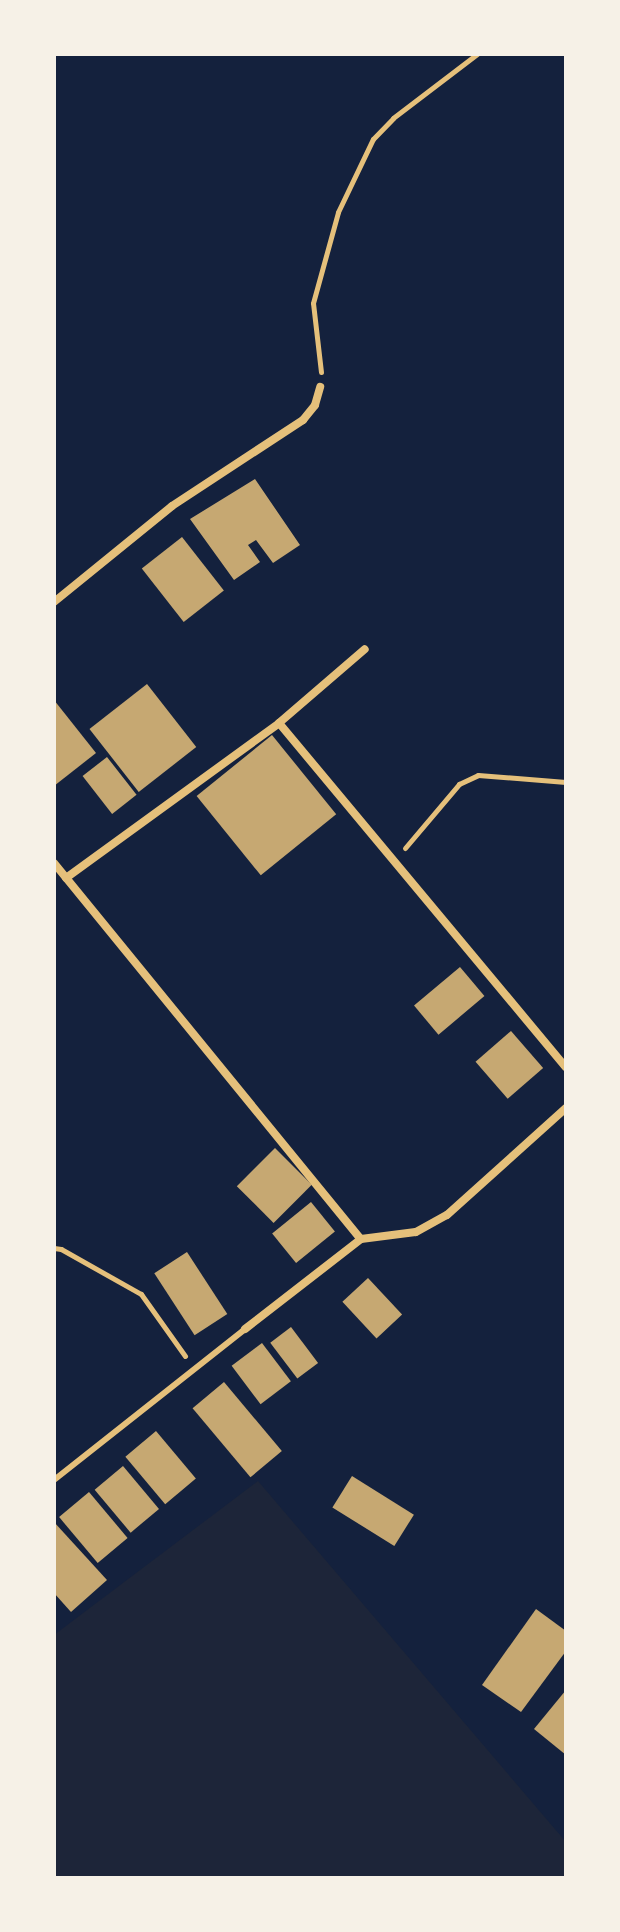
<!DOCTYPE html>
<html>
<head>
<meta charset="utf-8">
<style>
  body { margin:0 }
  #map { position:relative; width:620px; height:1932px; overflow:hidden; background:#14213d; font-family:Merriweather,serif }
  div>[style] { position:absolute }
  .green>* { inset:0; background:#1d2539 }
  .building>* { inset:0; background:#c6a872; transform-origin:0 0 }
  .path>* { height:5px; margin:-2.5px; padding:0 2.5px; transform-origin:2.5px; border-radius:2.5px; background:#e5c07b }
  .service>* { height:6px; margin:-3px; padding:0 3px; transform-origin:3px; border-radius:3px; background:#e5c07b }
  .minor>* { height:8px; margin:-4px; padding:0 4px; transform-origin:4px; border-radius:4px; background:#e5c07b }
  span { translate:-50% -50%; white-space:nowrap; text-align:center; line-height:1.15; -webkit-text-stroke:7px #f6f1e7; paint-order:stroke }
  .frame { position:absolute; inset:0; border:56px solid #f6f1e7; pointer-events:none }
</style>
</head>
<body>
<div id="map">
  <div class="green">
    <i style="clip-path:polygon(258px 1481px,566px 1842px,566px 1878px,54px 1878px,54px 1635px)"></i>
  </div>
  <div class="building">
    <i style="clip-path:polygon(255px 479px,300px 545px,273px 563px,256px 540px,248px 545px,260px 562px,234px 580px,190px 519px)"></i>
    <i style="left:182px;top:537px;width:68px;height:51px;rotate:52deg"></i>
    <i style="left:147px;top:684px;width:80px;height:73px;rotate:52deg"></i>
    <i style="clip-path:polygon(54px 700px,96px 753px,54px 786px)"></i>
    <i style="left:272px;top:735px;width:102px;height:97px;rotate:51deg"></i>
    <i style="left:107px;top:757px;width:48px;height:31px;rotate:52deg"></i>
    <i style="left:460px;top:967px;width:38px;height:60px;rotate:50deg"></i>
    <i style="left:511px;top:1031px;width:49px;height:47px;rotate:49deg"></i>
    <i style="left:275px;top:1148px;width:52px;height:54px;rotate:45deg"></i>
    <i style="left:311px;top:1202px;width:38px;height:50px;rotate:51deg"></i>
    <i style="left:187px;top:1252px;width:74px;height:39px;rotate:57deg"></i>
    <i style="left:368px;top:1278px;width:50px;height:35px;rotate:47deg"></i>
    <i style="left:291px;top:1327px;width:45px;height:26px;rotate:53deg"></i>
    <i style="left:262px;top:1343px;width:48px;height:38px;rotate:53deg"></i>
    <i style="left:224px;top:1382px;width:90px;height:41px;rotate:50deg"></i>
    <i style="left:156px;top:1431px;width:62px;height:40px;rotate:50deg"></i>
    <i style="left:123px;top:1466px;width:56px;height:37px;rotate:50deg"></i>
    <i style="left:352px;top:1476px;width:73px;height:37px;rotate:32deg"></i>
    <i style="left:89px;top:1492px;width:60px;height:39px;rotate:50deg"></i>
    <i style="clip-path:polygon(54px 1522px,107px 1580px,71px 1612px,54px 1593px)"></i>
    <i style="clip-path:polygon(536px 1609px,566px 1631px,566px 1651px,521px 1712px,482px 1685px)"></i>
    <i style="clip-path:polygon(566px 1690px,566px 1755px,534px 1729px)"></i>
  </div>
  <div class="path">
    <i style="left:321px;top:372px;width:69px;rotate:-96.6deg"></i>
    <i style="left:313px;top:303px;width:94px;rotate:-74.6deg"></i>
    <i style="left:338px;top:212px;width:81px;rotate:-64.4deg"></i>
    <i style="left:373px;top:139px;width:29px;rotate:-46deg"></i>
    <i style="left:393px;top:118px;width:106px;rotate:-37.3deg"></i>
    <i style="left:405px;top:848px;width:84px;rotate:-49.8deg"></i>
    <i style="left:459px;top:784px;width:21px;rotate:-25deg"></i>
    <i style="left:478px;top:775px;width:88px;rotate:4.5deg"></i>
    <i style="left:54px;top:1248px;width:7px;rotate:8deg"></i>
    <i style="left:61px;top:1249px;width:92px;rotate:29.4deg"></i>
    <i style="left:141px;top:1294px;width:76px;rotate:54.6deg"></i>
  </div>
  <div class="service">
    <i style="left:54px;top:1480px;width:243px;rotate:-38.3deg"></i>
  </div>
  <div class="minor">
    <i style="left:54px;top:602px;width:152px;rotate:-39.1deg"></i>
    <i style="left:172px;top:506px;width:157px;rotate:-33.3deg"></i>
    <i style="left:303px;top:420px;width:19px;rotate:-51deg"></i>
    <i style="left:315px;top:405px;width:19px;rotate:-74deg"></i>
    <i style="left:279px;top:723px;width:113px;rotate:-40.7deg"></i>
    <i style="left:54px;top:863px;width:485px;rotate:50.8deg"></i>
    <i style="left:66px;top:878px;width:263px;rotate:-36deg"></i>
    <i style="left:279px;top:723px;width:448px;rotate:50.2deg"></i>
    <i style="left:245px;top:1329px;width:147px;rotate:-37.8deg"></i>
    <i style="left:361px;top:1239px;width:55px;rotate:-7.3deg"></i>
    <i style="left:416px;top:1232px;width:35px;rotate:-29deg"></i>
    <i style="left:447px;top:1215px;width:160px;rotate:-42deg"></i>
  </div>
  <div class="frame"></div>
</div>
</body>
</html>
